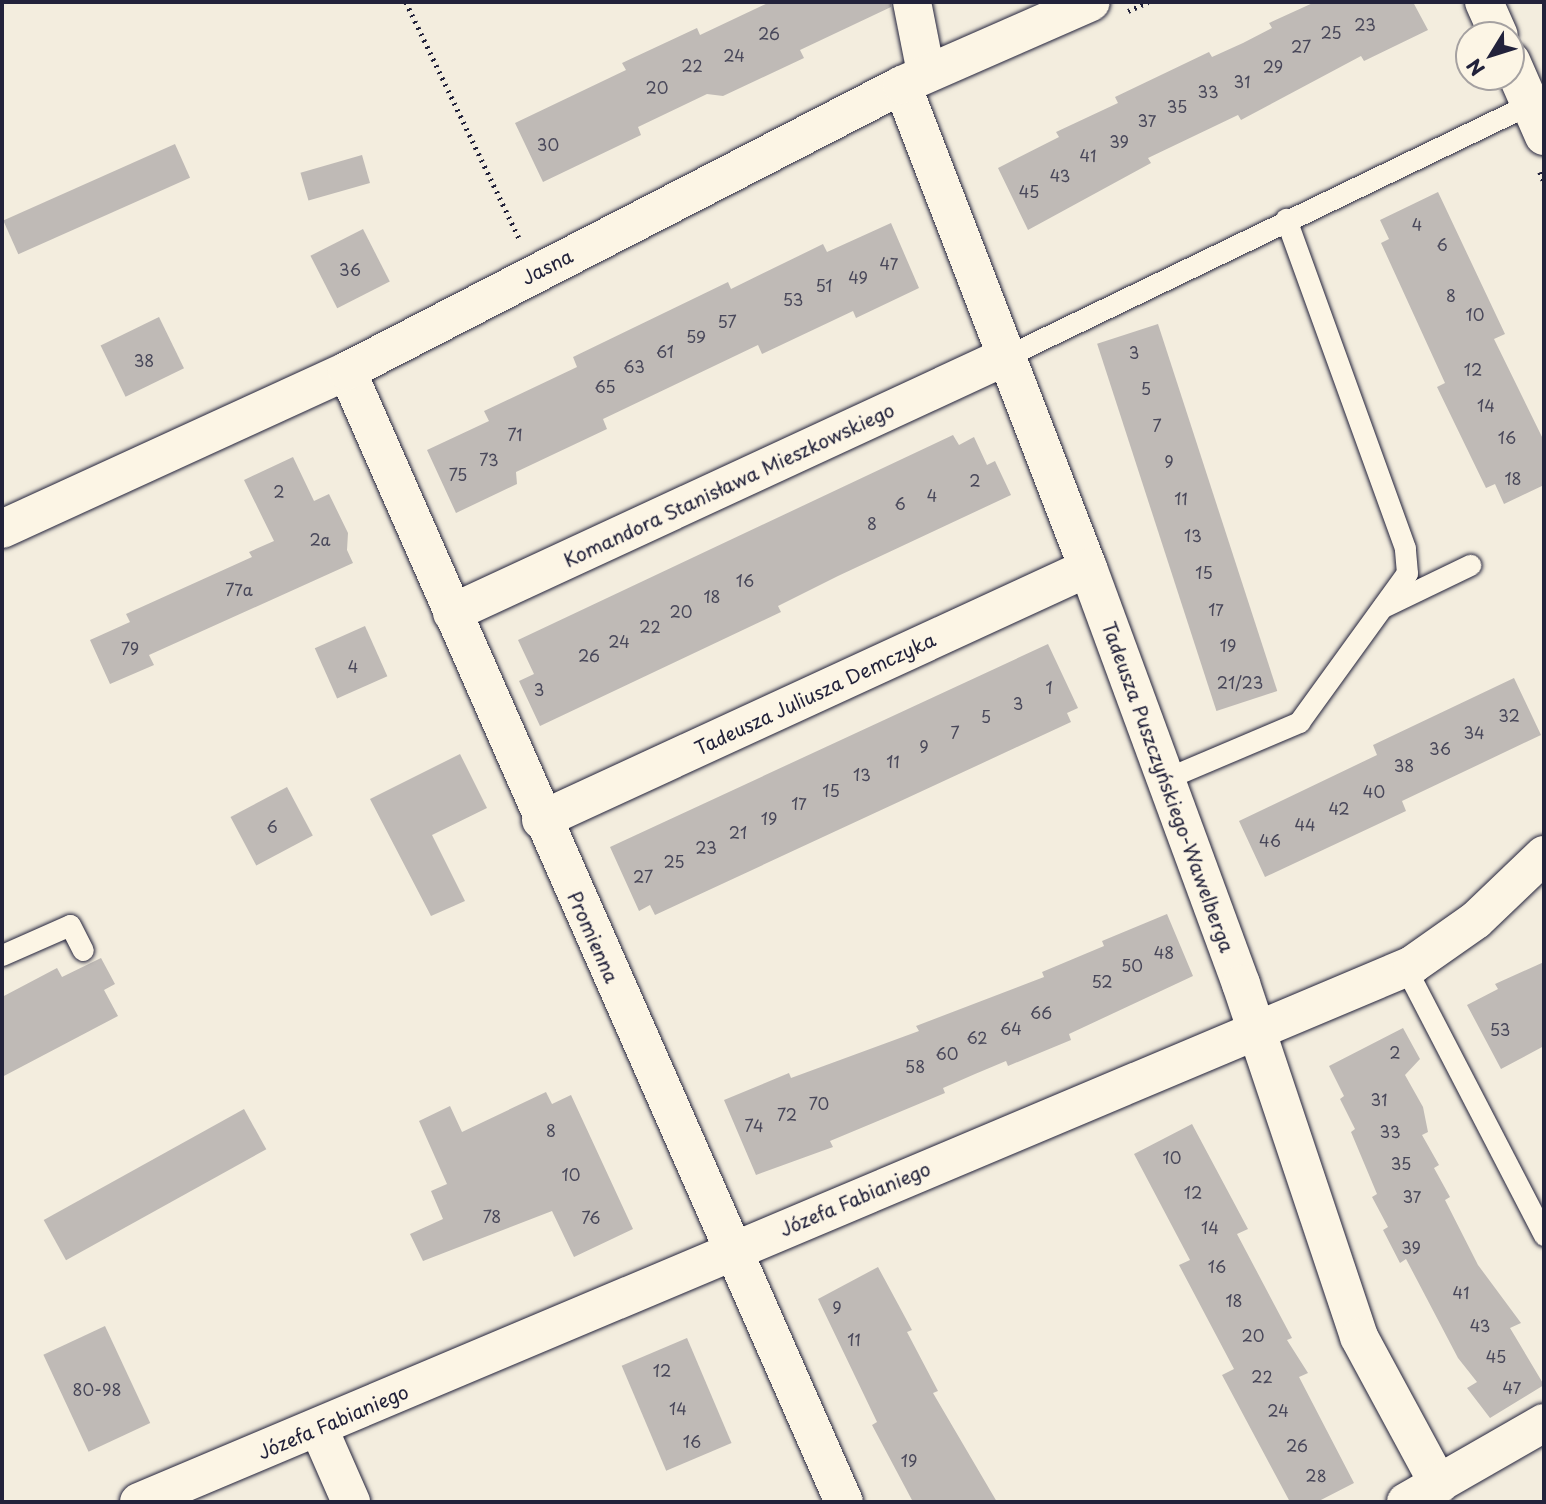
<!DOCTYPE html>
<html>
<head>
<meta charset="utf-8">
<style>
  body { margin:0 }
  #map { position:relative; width:1546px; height:1504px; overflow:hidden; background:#f3edde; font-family:"Playpen Sans",sans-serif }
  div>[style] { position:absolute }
  .building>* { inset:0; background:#bfbab6; transform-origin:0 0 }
  .path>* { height:4.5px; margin-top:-2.25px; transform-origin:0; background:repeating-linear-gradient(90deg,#22223b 0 2px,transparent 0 7px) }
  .roads { filter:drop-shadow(0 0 2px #22223b) drop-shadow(0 0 2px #22223b) }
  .lane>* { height:21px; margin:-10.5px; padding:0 10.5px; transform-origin:10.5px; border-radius:10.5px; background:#fcf5e5 }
  .street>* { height:38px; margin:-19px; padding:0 19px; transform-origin:19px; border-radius:19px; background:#fcf5e5 }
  span { translate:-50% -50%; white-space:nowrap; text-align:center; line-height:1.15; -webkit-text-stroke:5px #fcf5e5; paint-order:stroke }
  .number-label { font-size:16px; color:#49485a }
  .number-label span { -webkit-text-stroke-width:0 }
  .street-label { font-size:19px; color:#22223b }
  .frame { position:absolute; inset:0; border:4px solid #22223b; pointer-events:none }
  .north { position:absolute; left:1455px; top:21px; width:70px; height:70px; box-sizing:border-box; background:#fcf5e5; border:2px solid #a5a1a1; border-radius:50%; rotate:232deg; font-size:19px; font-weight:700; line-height:28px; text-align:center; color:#22223b }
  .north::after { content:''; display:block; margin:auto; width:24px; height:32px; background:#22223b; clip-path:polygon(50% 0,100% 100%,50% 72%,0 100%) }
</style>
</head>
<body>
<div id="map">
  <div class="building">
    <i style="clip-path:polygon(770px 2px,891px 2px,891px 7px,800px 50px,804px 58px,723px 96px,707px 94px,638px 127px,641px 135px,543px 182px,515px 123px,626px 70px,622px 63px,697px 28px,700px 35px)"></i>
    <i style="clip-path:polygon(1315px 2px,1413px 2px,1428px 30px,1364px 61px,1361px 56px,1241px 120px,1238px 115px,1148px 158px,1151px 163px,1028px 230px,998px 168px,1059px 137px,1056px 132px,1118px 103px,1115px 97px,1209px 52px,1212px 57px,1243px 43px,1272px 28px,1269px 23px)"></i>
    <i style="left:175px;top:144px;width:37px;height:188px;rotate:66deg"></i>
    <i style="left:362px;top:155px;width:29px;height:64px;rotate:74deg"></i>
    <i style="clip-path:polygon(1438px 192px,1505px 334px,1494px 339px,1544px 441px,1544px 485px,1504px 504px,1495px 484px,1486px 488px,1437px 387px,1445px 383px,1381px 243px,1389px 239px,1380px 220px)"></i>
    <i style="clip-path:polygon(891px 223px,919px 288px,856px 318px,853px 311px,762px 354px,758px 345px,603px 419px,607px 429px,516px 472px,517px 484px,456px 513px,427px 450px,489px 421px,484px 411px,577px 367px,573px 357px,728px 282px,731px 289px,823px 244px,827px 252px)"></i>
    <i style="left:363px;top:229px;width:59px;height:59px;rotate:63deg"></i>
    <i style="left:159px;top:317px;width:57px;height:65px;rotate:64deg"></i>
    <i style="left:1158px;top:324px;width:386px;height:64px;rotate:72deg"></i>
    <i style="clip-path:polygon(953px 435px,959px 445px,974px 437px,987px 465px,995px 461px,1011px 495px,838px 576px,778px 606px,781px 612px,540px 726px,519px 681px,534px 674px,518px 640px)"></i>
    <i style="clip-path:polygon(293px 457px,314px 501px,329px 494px,348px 533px,347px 550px,353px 563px,149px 655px,154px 665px,110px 684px,90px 640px,130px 622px,126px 614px,252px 557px,249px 552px,274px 541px,244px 480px)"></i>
    <i style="left:365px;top:626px;width:55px;height:55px;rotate:66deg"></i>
    <i style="clip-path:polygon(1048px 644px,1078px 708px,1067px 713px,1071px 722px,655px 915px,650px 905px,639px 911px,610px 847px)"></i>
    <i style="clip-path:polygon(1514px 678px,1541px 735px,1402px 801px,1406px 811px,1265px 877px,1239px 821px,1377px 755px,1373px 745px)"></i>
    <i style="clip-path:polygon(460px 754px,487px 808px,432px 835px,465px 901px,431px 916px,370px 799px)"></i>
    <i style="left:287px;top:787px;width:55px;height:64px;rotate:62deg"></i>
    <i style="clip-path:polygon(1167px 914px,1193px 976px,1069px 1034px,1071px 1040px,1008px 1066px,1006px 1061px,975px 1074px,943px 1088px,945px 1093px,830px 1141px,833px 1147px,756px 1175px,724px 1100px,789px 1073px,791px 1078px,919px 1031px,916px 1026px,1044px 977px,1042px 972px,1104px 946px,1102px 941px)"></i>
    <i style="clip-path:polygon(101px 958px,115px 984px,104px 990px,118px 1016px,2px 1077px,2px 997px,57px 968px,62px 977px)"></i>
    <i style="clip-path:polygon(1544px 962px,1544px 1046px,1501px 1069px,1467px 1005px,1498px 989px,1495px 984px)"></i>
    <i style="clip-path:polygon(1403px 1028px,1420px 1059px,1405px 1075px,1423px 1107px,1428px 1132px,1422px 1135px,1439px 1165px,1434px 1168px,1450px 1197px,1445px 1200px,1478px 1265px,1521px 1323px,1510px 1328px,1544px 1385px,1490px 1418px,1467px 1388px,1477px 1382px,1458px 1358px,1406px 1259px,1400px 1263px,1383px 1230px,1388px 1227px,1372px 1197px,1377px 1194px,1351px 1132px,1355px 1129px,1340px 1099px,1344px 1096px,1329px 1066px)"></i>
    <i style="clip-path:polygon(546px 1092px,552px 1104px,571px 1095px,633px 1229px,574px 1257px,552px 1211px,423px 1261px,410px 1234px,443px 1219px,431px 1191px,447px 1184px,419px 1121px,450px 1106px,462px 1132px)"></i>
    <i style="left:244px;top:1109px;width:46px;height:229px;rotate:61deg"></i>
    <i style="clip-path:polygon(1192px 1124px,1248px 1229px,1237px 1234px,1292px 1338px,1287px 1340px,1308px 1373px,1299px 1377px,1354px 1483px,1317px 1502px,1290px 1502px,1222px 1375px,1234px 1369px,1179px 1265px,1190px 1260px,1134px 1154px)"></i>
    <i style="clip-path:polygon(878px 1267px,912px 1330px,907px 1332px,938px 1391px,933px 1393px,997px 1502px,913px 1502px,872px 1425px,877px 1422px,818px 1299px)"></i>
    <i style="left:105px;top:1326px;width:107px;height:68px;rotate:65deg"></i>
    <i style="left:687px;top:1338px;width:114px;height:71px;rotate:67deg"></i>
  </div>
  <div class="path">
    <i style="left:406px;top:2px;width:264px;rotate:64.4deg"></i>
    <i style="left:1128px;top:11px;width:22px;rotate:-24deg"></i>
    <i style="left:1540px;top:172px;width:11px;rotate:68deg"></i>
  </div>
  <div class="roads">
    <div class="lane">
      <i style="left:1007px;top:356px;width:587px;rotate:-25.74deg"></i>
      <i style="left:1383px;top:607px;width:97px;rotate:-25.8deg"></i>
      <i style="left:1165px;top:779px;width:146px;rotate:-23deg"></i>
      <i style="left:1299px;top:722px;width:184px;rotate:-54.1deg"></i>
      <i style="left:1407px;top:573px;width:25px;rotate:-95deg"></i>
      <i style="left:1405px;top:548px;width:350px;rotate:-109.9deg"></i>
      <i style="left:2px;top:955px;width:74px;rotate:-23.8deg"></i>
      <i style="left:70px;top:925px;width:28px;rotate:63deg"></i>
      <i style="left:1405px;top:967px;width:302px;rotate:62.6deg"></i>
    </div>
    <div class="street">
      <i style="left:912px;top:2px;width:72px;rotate:78.8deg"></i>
      <i style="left:1484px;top:2px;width:36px;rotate:66deg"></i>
      <i style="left:1511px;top:61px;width:82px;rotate:66.3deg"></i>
      <i style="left:902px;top:85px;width:518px;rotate:68.94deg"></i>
      <i style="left:1088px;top:568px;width:443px;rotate:69.8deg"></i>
      <i style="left:1241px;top:984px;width:372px;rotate:71.5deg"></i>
      <i style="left:1359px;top:1337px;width:168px;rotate:61.6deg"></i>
      <i style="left:347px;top:371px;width:1235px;rotate:66.28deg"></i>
      <i style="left:2px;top:529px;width:379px;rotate:-24.6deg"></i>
      <i style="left:347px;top:371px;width:624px;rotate:-27.26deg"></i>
      <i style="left:902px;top:85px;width:206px;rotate:-23.7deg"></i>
      <i style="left:452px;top:613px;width:612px;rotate:-24.85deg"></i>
      <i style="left:541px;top:820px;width:602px;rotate:-24.74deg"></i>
      <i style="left:319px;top:1429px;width:80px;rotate:66.3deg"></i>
      <i style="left:139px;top:1502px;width:1382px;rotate:-22.87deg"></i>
      <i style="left:1412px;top:965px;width:78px;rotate:-35.1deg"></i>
      <i style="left:1476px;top:920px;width:94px;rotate:-43.7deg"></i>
      <i style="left:1406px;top:1502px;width:159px;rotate:-29.8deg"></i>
    </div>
  </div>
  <div class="number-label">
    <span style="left:1365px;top:24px">23</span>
    <span style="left:1331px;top:32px">25</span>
    <span style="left:769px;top:33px">26</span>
    <span style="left:1301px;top:46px">27</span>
    <span style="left:734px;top:55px">24</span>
    <span style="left:692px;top:65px">22</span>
    <span style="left:1273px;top:66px">29</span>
    <span style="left:1242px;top:81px">31</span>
    <span style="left:657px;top:87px">20</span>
    <span style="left:1208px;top:91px">33</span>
    <span style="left:1177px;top:106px">35</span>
    <span style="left:1147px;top:120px">37</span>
    <span style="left:1119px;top:141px">39</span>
    <span style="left:548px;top:144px">30</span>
    <span style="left:1088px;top:155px">41</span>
    <span style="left:1060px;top:175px">43</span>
    <span style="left:1029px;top:191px">45</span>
    <span style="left:1417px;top:224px">4</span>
    <span style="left:1442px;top:244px">6</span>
    <span style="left:889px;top:263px">47</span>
    <span style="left:350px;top:269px">36</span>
    <span style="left:858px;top:277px">49</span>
    <span style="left:824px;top:285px">51</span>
    <span style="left:1451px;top:295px">8</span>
    <span style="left:793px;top:299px">53</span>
    <span style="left:1475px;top:314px">10</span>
    <span style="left:727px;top:321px">57</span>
    <span style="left:696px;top:336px">59</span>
    <span style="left:665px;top:351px">61</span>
    <span style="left:1134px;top:352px">3</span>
    <span style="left:144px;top:360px">38</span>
    <span style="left:634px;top:366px">63</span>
    <span style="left:1473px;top:369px">12</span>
    <span style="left:605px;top:386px">65</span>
    <span style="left:1146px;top:388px">5</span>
    <span style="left:1486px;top:405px">14</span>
    <span style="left:1157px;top:425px">7</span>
    <span style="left:515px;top:434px">71</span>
    <span style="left:1507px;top:437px">16</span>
    <span style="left:489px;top:459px">73</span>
    <span style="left:1169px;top:461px">9</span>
    <span style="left:458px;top:474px">75</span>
    <span style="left:1513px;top:478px">18</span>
    <span style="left:975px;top:480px">2</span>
    <span style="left:279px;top:491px">2</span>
    <span style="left:932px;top:495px">4</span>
    <span style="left:1181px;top:498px">11</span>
    <span style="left:900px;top:503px">6</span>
    <span style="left:872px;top:523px">8</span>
    <span style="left:1193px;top:535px">13</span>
    <span style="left:320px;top:539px">2a</span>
    <span style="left:1204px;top:572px">15</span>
    <span style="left:745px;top:580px">16</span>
    <span style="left:239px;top:589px">77a</span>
    <span style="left:712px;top:596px">18</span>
    <span style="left:1216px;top:609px">17</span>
    <span style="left:681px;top:611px">20</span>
    <span style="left:650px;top:626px">22</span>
    <span style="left:619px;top:641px">24</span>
    <span style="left:1228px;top:645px">19</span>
    <span style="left:130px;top:648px">79</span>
    <span style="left:589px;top:655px">26</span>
    <span style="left:353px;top:666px">4</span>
    <span style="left:1240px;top:682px">21/23</span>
    <span style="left:1049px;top:687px">1</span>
    <span style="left:539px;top:689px">3</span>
    <span style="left:1018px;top:703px">3</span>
    <span style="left:1509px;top:715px">32</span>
    <span style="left:986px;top:716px">5</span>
    <span style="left:955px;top:732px">7</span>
    <span style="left:1474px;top:732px">34</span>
    <span style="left:924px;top:746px">9</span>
    <span style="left:1440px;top:748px">36</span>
    <span style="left:893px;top:761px">11</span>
    <span style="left:1404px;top:765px">38</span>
    <span style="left:862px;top:774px">13</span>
    <span style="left:831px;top:790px">15</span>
    <span style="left:1374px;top:791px">40</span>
    <span style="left:799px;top:803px">17</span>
    <span style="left:1339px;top:808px">42</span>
    <span style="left:769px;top:818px">19</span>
    <span style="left:1305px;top:824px">44</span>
    <span style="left:272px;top:826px">6</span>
    <span style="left:738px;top:832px">21</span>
    <span style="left:1270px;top:840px">46</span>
    <span style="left:706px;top:847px">23</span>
    <span style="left:674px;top:861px">25</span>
    <span style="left:643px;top:876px">27</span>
    <span style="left:1164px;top:952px">48</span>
    <span style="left:1132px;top:965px">50</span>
    <span style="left:1102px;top:981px">52</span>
    <span style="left:1041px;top:1012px">66</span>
    <span style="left:1011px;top:1028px">64</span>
    <span style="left:1500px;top:1029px">53</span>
    <span style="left:977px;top:1037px">62</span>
    <span style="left:1395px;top:1052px">2</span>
    <span style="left:947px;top:1053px">60</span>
    <span style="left:915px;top:1066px">58</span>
    <span style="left:1379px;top:1099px">31</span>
    <span style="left:819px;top:1103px">70</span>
    <span style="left:787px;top:1114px">72</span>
    <span style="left:754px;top:1125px">74</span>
    <span style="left:551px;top:1130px">8</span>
    <span style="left:1390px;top:1131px">33</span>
    <span style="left:1172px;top:1157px">10</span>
    <span style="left:1401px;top:1163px">35</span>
    <span style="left:571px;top:1174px">10</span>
    <span style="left:1193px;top:1192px">12</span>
    <span style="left:1412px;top:1196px">37</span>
    <span style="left:492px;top:1216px">78</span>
    <span style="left:591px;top:1217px">76</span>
    <span style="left:1210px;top:1227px">14</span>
    <span style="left:1411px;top:1247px">39</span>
    <span style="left:1217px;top:1266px">16</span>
    <span style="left:1461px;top:1292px">41</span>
    <span style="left:1234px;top:1300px">18</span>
    <span style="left:837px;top:1307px">9</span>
    <span style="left:1480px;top:1325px">43</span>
    <span style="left:1253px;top:1335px">20</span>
    <span style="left:854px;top:1339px">11</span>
    <span style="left:1496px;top:1356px">45</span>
    <span style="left:662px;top:1370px">12</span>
    <span style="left:1262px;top:1376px">22</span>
    <span style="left:1512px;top:1387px">47</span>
    <span style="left:97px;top:1389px">80-98</span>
    <span style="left:678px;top:1408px">14</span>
    <span style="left:1278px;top:1410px">24</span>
    <span style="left:692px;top:1441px">16</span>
    <span style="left:1297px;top:1445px">26</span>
    <span style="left:909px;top:1460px">19</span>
    <span style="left:1316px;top:1475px">28</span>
  </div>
  <div class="street-label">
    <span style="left:547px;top:267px;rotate:-27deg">Jasna</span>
    <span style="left:729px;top:485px;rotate:-25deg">Komandora Stanisława Mieszkowskiego</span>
    <span style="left:815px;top:694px;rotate:-25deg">Tadeusza Juliusza Demczyka</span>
    <span style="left:1168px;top:787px;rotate:70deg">Tadeusza Puszczyńskiego-Wawelberga</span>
    <span style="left:593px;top:937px;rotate:66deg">Promienna</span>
    <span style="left:855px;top:1199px;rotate:-23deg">Józefa Fabianiego</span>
    <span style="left:333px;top:1422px;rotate:-23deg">Józefa Fabianiego</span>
  </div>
  <div class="frame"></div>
  <div class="north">N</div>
</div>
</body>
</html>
